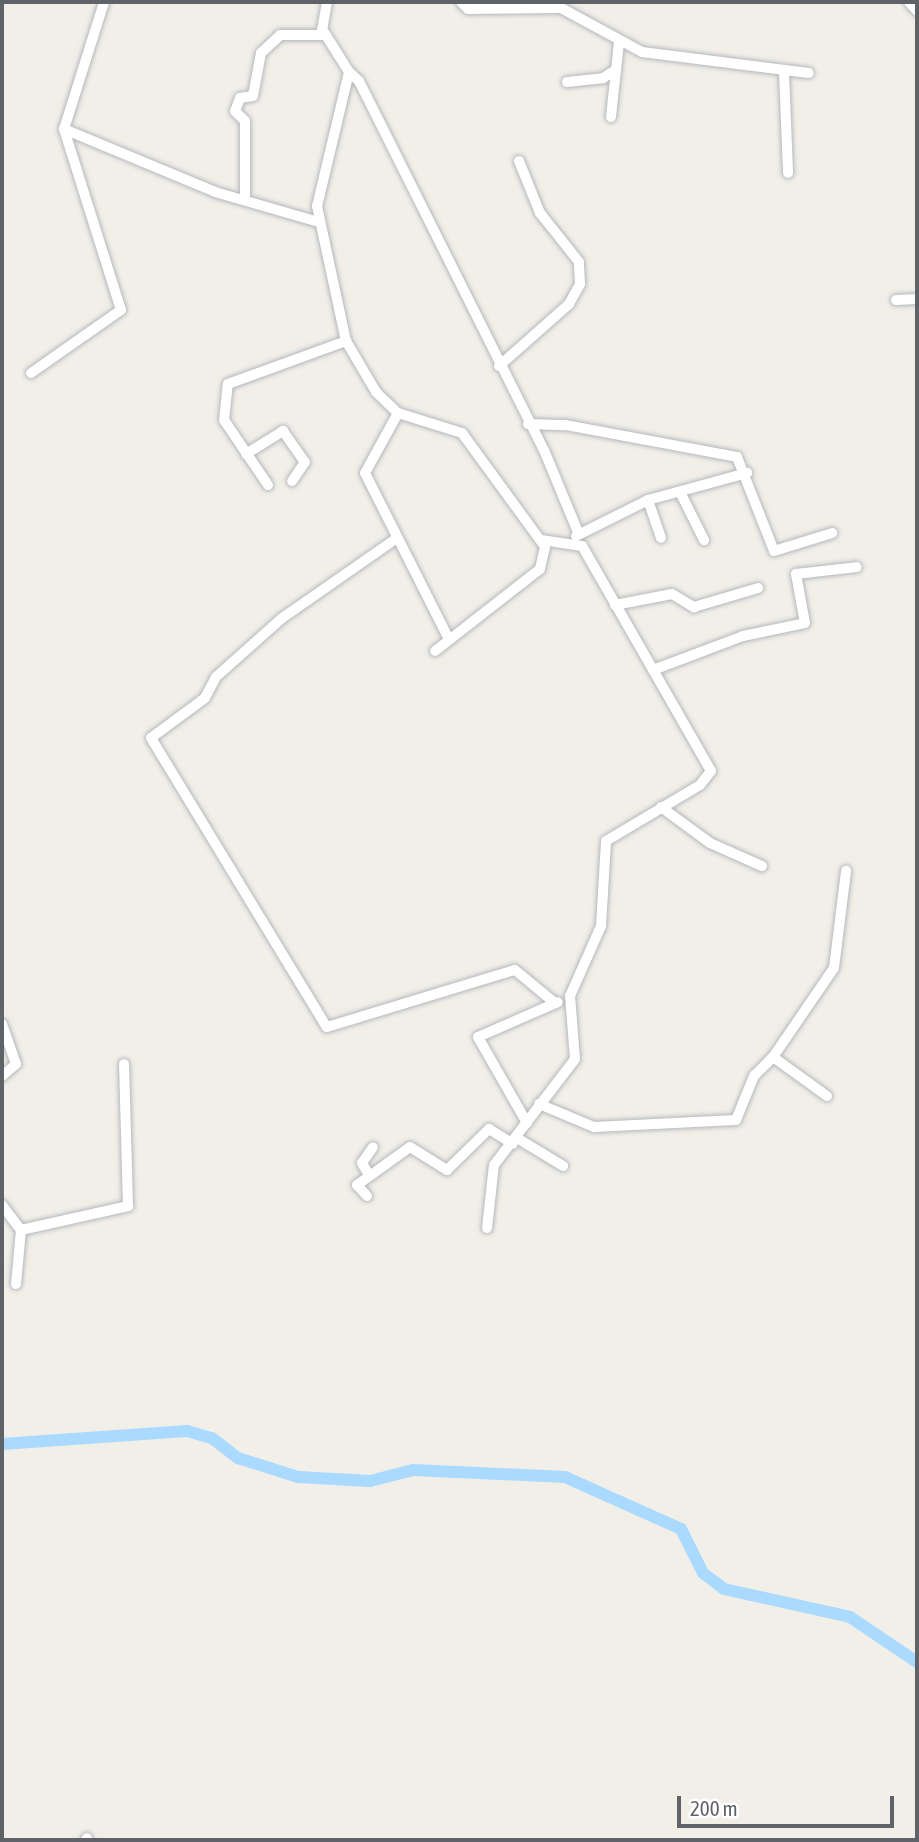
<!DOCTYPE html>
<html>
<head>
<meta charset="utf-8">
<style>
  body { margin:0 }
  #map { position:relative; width:919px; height:1842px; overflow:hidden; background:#f1efe8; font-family:"Asap Condensed",sans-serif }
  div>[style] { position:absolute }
  .river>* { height:12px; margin:-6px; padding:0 6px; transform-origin:6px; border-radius:6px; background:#aadaff }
  .roads { filter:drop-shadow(0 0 2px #b5b8bc) drop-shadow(0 0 2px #b5b8bc) }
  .minor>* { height:10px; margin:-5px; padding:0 5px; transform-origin:5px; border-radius:5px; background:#fff }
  span { translate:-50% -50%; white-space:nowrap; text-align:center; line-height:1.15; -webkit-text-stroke:5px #fff; paint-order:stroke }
  .frame { position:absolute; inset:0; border:4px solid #5f6368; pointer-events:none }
  .scale { position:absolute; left:677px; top:1796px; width:217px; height:32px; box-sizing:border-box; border:4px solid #5f6368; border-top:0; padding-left:9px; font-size:21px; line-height:24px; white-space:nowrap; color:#5f6368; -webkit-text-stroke:5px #fff; paint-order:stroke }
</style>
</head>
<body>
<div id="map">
  <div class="river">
    <i style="left:2px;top:1444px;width:185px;rotate:-4deg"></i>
    <i style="left:187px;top:1431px;width:26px;rotate:16deg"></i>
    <i style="left:212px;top:1438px;width:33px;rotate:38deg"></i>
    <i style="left:238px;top:1458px;width:63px;rotate:17.6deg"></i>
    <i style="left:298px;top:1477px;width:72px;rotate:3.2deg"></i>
    <i style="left:370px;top:1481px;width:44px;rotate:-14.3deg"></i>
    <i style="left:413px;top:1470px;width:152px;rotate:2.6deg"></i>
    <i style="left:565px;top:1477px;width:127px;rotate:24.1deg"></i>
    <i style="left:681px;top:1529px;width:49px;rotate:63.4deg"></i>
    <i style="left:703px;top:1573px;width:26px;rotate:37deg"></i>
    <i style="left:724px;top:1589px;width:129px;rotate:12.5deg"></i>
    <i style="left:850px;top:1617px;width:81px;rotate:33.9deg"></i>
  </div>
  <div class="roads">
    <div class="minor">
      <i style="left:327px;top:2px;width:27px;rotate:100deg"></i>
      <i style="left:322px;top:29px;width:51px;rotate:57.9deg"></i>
      <i style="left:349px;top:72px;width:138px;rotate:103.4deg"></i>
      <i style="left:317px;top:206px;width:138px;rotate:77.9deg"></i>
      <i style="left:346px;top:341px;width:59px;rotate:59.5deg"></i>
      <i style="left:376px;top:392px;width:30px;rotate:44deg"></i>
      <i style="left:398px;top:413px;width:67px;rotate:17.4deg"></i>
      <i style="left:462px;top:433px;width:141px;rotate:53.9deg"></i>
      <i style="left:545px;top:547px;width:23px;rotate:103deg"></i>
      <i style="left:540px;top:569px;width:133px;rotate:142deg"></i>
      <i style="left:461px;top:2px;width:10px;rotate:45deg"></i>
      <i style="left:468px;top:9px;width:93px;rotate:-0.6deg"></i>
      <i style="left:561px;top:8px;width:92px;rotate:28.5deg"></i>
      <i style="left:642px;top:52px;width:168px;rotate:7.2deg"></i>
      <i style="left:909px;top:2px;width:12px;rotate:48deg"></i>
      <i style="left:349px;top:72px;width:13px;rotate:42deg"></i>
      <i style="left:359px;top:81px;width:413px;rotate:63.4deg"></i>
      <i style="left:544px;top:450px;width:89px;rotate:67.5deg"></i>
      <i style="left:784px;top:72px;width:101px;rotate:87.7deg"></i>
      <i style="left:567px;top:82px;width:36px;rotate:-6deg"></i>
      <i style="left:603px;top:78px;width:15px;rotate:-32deg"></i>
      <i style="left:611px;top:117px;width:75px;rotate:-83.9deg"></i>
      <i style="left:64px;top:129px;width:164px;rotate:22.6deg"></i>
      <i style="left:215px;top:192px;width:108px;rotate:16.1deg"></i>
      <i style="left:245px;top:197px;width:76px;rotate:-90deg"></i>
      <i style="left:245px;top:121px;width:14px;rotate:-135deg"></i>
      <i style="left:235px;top:111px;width:14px;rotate:-69deg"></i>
      <i style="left:240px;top:98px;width:13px;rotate:-9deg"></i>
      <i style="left:253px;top:96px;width:44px;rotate:-79.5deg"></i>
      <i style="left:261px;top:53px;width:26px;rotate:-43deg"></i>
      <i style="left:280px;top:35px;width:44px"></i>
      <i style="left:896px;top:300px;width:21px;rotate:-3deg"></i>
      <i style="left:499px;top:366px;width:94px;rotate:-41.5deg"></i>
      <i style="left:569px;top:304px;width:23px;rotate:-61deg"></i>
      <i style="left:580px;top:284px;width:22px;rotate:-93deg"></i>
      <i style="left:579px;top:262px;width:63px;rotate:-128.5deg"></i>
      <i style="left:540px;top:213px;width:56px;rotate:-112deg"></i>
      <i style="left:31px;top:373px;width:110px;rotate:-35deg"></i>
      <i style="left:121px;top:310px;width:190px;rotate:-107.5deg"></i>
      <i style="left:64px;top:129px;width:133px;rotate:-72.5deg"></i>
      <i style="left:398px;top:413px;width:68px;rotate:118.8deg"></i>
      <i style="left:365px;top:473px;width:184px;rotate:63.2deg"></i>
      <i style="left:528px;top:424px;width:38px;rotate:2deg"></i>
      <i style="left:566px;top:425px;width:174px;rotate:10.6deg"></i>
      <i style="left:737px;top:457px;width:101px;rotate:68.5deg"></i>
      <i style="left:774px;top:551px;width:61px;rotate:-17.2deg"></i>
      <i style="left:246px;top:454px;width:44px;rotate:-31.9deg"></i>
      <i style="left:283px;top:431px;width:38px;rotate:55deg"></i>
      <i style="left:305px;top:462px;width:23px;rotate:124deg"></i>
      <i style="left:268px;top:485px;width:78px;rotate:-124.1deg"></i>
      <i style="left:224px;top:420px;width:36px;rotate:-84deg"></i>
      <i style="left:228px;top:384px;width:126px;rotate:-20deg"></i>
      <i style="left:680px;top:492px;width:54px;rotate:63.4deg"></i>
      <i style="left:648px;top:500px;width:40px;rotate:71.1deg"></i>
      <i style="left:576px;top:536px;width:80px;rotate:-26.6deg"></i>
      <i style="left:648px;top:500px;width:103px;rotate:-15.3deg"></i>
      <i style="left:397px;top:538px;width:141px;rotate:145.1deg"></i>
      <i style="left:281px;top:619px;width:87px;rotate:138.3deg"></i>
      <i style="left:216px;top:677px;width:24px;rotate:118deg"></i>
      <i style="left:205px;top:698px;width:67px;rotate:143.5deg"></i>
      <i style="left:151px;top:738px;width:338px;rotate:58.7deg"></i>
      <i style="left:327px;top:1027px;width:196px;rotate:-16.9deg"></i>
      <i style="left:515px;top:970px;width:52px;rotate:39.5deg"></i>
      <i style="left:615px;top:605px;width:58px;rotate:-10.9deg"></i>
      <i style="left:672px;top:594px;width:26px;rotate:31deg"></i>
      <i style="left:694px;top:607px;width:67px;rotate:-16.5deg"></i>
      <i style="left:653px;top:670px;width:96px;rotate:-20.7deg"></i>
      <i style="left:743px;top:636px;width:63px;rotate:-11.8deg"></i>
      <i style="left:805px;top:623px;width:50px;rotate:-100.4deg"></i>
      <i style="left:796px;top:574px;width:61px;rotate:-6.5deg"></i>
      <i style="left:661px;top:807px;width:61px;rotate:36.3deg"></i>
      <i style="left:710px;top:843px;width:57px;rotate:23.9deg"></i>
      <i style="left:2px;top:1024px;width:42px;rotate:70.7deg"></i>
      <i style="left:16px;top:1064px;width:18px;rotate:139deg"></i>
      <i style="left:827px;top:1096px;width:67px;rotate:-144.2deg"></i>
      <i style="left:773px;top:1057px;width:108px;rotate:-55.6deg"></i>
      <i style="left:834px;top:968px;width:98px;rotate:-82.9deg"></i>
      <i style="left:539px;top:1104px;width:60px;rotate:22.7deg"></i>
      <i style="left:594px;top:1127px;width:142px;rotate:-2.8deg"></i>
      <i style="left:736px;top:1120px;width:48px;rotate:-67.8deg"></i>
      <i style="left:754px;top:1076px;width:27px;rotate:-45deg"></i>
      <i style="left:527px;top:1123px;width:99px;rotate:-119.7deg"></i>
      <i style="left:478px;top:1037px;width:87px;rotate:-23.6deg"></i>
      <i style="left:517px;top:1138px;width:54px;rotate:31.3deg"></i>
      <i style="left:369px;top:1175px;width:14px;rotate:-120deg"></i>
      <i style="left:362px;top:1163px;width:19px;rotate:-55deg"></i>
      <i style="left:367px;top:1196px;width:15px;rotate:-132deg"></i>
      <i style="left:357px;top:1185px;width:65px;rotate:-35.6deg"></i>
      <i style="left:410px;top:1147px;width:44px;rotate:31.9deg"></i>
      <i style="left:447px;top:1170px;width:59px;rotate:-44.3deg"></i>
      <i style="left:489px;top:1129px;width:28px;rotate:32deg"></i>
      <i style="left:2px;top:1205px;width:31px;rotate:53deg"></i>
      <i style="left:21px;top:1230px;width:110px;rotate:-12.6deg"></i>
      <i style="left:128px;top:1206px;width:142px;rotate:-91.6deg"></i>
      <i style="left:487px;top:1228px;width:63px;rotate:-83.7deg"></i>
      <i style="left:494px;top:1165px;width:133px;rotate:-52.6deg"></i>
      <i style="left:575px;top:1059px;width:63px;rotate:-94.5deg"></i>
      <i style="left:570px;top:996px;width:77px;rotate:-66.1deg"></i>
      <i style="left:601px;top:926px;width:85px;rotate:-86.6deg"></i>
      <i style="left:606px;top:841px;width:109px;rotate:-30.8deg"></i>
      <i style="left:700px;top:785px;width:18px;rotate:-52deg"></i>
      <i style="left:711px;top:771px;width:259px;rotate:-119.8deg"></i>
      <i style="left:582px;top:546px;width:40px;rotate:-171.5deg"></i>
      <i style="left:16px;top:1284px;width:54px;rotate:-84.7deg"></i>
      <i style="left:86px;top:1840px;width:2px;rotate:-63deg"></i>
    </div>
  </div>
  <div class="frame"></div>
  <div class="scale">200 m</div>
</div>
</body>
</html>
